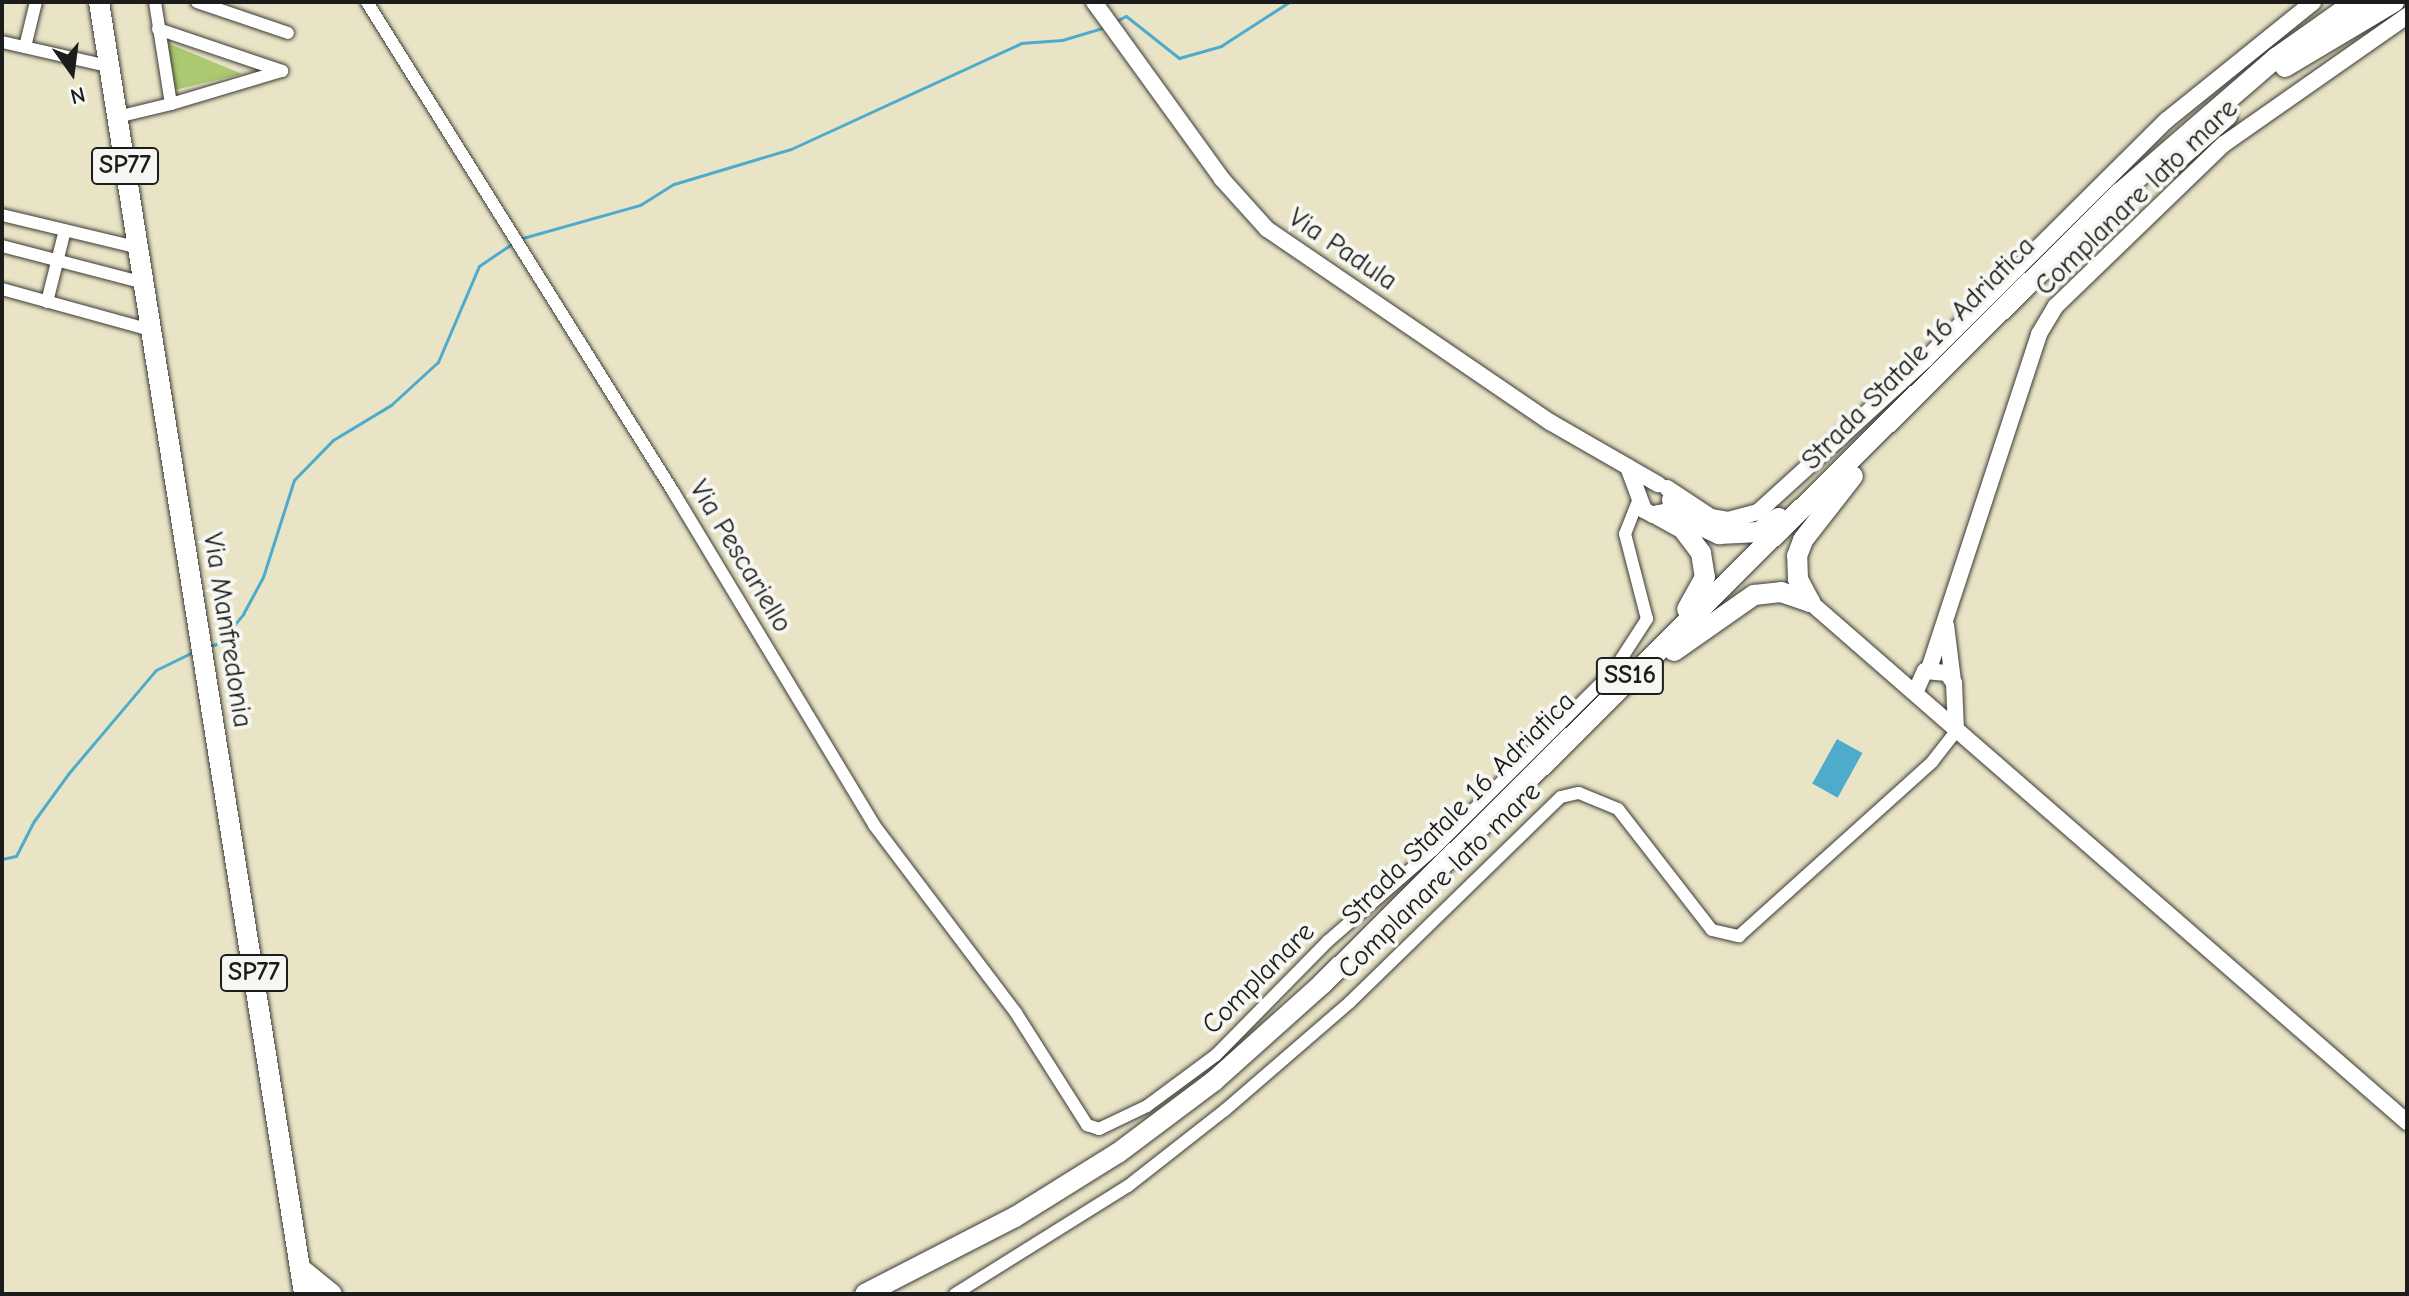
<!DOCTYPE html>
<html>
<head>
<meta charset="utf-8">
<style>
  body { margin:0 }
  #map { position:relative; width:2409px; height:1296px; overflow:hidden; background:#e9e4c6; font-family:"Comic Neue",sans-serif }
  div>[style] { position:absolute }
  .green>* { inset:0; background:#abc970 }
  .water>* { inset:0; background:#4eabcc; transform-origin:0 0 }
  .stream>* { height:3px; margin:-1.5px; padding:0 1.5px; transform-origin:1.5px; border-radius:1.5px; background:#4eabcc }
  .roads { filter:drop-shadow(0 0 2px #3b3a36) drop-shadow(0 0 2px #3b3a36) }
  .minor>* { height:12px; margin:-6px; padding:0 6px; transform-origin:6px; border-radius:6px; background:#fff }
  .tertiary>* { height:16px; margin:-8px; padding:0 8px; transform-origin:8px; border-radius:8px; background:#fff }
  .primary>* { height:20px; margin:-10px; padding:0 10px; transform-origin:10px; border-radius:10px; background:#fff }
  .trunk>* { height:20px; margin:-10px; padding:0 10px; transform-origin:10px; border-radius:10px; background:#fff }
  span { translate:-50% -50%; white-space:nowrap; text-align:center; line-height:1.15; -webkit-text-stroke:8px #f6f6f2; paint-order:stroke }
  .shield-label span { padding:2px 6px; background:#f6f6f2; border:2px solid; border-radius:6px; -webkit-text-stroke-width:0 }
  .shield-label { font-size:26px; color:#1c1c1c; font-weight:700 }
  .street-label { font-size:28px; color:#1c1c1c }
  .frame { position:absolute; inset:0; border:4px solid #1c1c1c; pointer-events:none }
  .north { position:absolute; left:32px; top:32px; width:80px; height:80px; -webkit-text-stroke:6px #f6f6f2; paint-order:stroke; rotate:166deg; font-size:22px; font-weight:700; line-height:32px; text-align:center; color:#1c1c1c }
  .north::after { content:''; display:block; margin:auto; width:28px; height:36px; background:#1c1c1c; clip-path:polygon(50% 0,100% 100%,50% 72%,0 100%) }
</style>
</head>
<body>
<div id="map">
  <div class="green">
    <i style="clip-path:polygon(165px 42px,242px 74px,175px 90px)"></i>
  </div>
  <div class="water">
    <i style="left:1837px;top:739px;width:29px;height:51px;rotate:29deg"></i>
  </div>
  <div class="stream">
    <i style="left:1116px;top:21px;width:11px;rotate:-27deg"></i>
    <i style="left:1126px;top:16px;width:68px;rotate:38.4deg"></i>
    <i style="left:1179px;top:58px;width:44px;rotate:-15.9deg"></i>
    <i style="left:1221px;top:46px;width:81px;rotate:-32.9deg"></i>
    <i style="left:519px;top:239px;width:126px;rotate:-15.7deg"></i>
    <i style="left:640px;top:205px;width:40px;rotate:-32deg"></i>
    <i style="left:674px;top:184px;width:122px;rotate:-16.7deg"></i>
    <i style="left:791px;top:149px;width:253px;rotate:-24.7deg"></i>
    <i style="left:1021px;top:43px;width:41px;rotate:-4.2deg"></i>
    <i style="left:1062px;top:40px;width:46px;rotate:-16.5deg"></i>
    <i style="left:210px;top:646px;width:9px;rotate:-18deg"></i>
    <i style="left:219px;top:643px;width:38px;rotate:-50deg"></i>
    <i style="left:243px;top:614px;width:42px;rotate:-61.6deg"></i>
    <i style="left:263px;top:577px;width:102px;rotate:-72.3deg"></i>
    <i style="left:294px;top:480px;width:56px;rotate:-45.7deg"></i>
    <i style="left:333px;top:440px;width:68px;rotate:-31.1deg"></i>
    <i style="left:391px;top:405px;width:64px;rotate:-42.5deg"></i>
    <i style="left:438px;top:362px;width:104px;rotate:-66.9deg"></i>
    <i style="left:479px;top:266px;width:41px;rotate:-34.1deg"></i>
    <i style="left:2px;top:859px;width:14px;rotate:-12deg"></i>
    <i style="left:16px;top:856px;width:39px;rotate:-63deg"></i>
    <i style="left:34px;top:821px;width:58px;rotate:-54.1deg"></i>
    <i style="left:68px;top:774px;width:136px;rotate:-49.8deg"></i>
    <i style="left:156px;top:670px;width:43px;rotate:-26deg"></i>
  </div>
  <div class="roads">
    <div class="minor">
      <i style="left:155px;top:2px;width:103px;rotate:81.1deg"></i>
      <i style="left:171px;top:104px;width:116px;rotate:-16.6deg"></i>
      <i style="left:197px;top:2px;width:96px;rotate:18.8deg"></i>
      <i style="left:367px;top:2px;width:579px;rotate:57.98deg"></i>
      <i style="left:674px;top:493px;width:388px;rotate:58.9deg"></i>
      <i style="left:874px;top:825px;width:236px;rotate:52.9deg"></i>
      <i style="left:1016px;top:1013px;width:133px;rotate:57.6deg"></i>
      <i style="left:1087px;top:1125px;width:13px;rotate:18deg"></i>
      <i style="left:1099px;top:1129px;width:53px;rotate:-25.6deg"></i>
      <i style="left:1147px;top:1106px;width:86px;rotate:-36.5deg"></i>
      <i style="left:1216px;top:1055px;width:160px;rotate:-45.5deg"></i>
      <i style="left:1328px;top:941px;width:139px;rotate:-40.9deg"></i>
      <i style="left:1433px;top:850px;width:255px;rotate:-44.8deg"></i>
      <i style="left:1614px;top:670px;width:61px;rotate:-57.1deg"></i>
      <i style="left:1647px;top:619px;width:88px;rotate:-104.5deg"></i>
      <i style="left:1625px;top:534px;width:41px;rotate:-68.5deg"></i>
      <i style="left:158px;top:29px;width:131px;rotate:18.7deg"></i>
      <i style="left:2px;top:42px;width:109px;rotate:12.8deg"></i>
      <i style="left:25px;top:47px;width:46px;rotate:-76.3deg"></i>
      <i style="left:117px;top:117px;width:56px;rotate:-13.5deg"></i>
      <i style="left:2px;top:215px;width:141px;rotate:13.5deg"></i>
      <i style="left:2px;top:246px;width:147px;rotate:14.6deg"></i>
      <i style="left:2px;top:289px;width:155px;rotate:15.4deg"></i>
      <i style="left:47px;top:302px;width:74px;rotate:-76deg"></i>
      <i style="left:955px;top:1294px;width:204px;rotate:-32deg"></i>
      <i style="left:1128px;top:1186px;width:123px;rotate:-38.1deg"></i>
      <i style="left:1225px;top:1110px;width:165px;rotate:-40.8deg"></i>
      <i style="left:1350px;top:1002px;width:294px;rotate:-44.2deg"></i>
      <i style="left:1561px;top:797px;width:18px;rotate:-13deg"></i>
      <i style="left:1579px;top:793px;width:42px;rotate:22.3deg"></i>
      <i style="left:1618px;top:809px;width:153px;rotate:52.2deg"></i>
      <i style="left:1712px;top:930px;width:28px;rotate:13deg"></i>
      <i style="left:1739px;top:936px;width:260px;rotate:-42deg"></i>
      <i style="left:1932px;top:762px;width:39px;rotate:-52deg"></i>
    </div>
    <div class="tertiary">
      <i style="left:1094px;top:2px;width:218px;rotate:54.1deg"></i>
      <i style="left:1222px;top:179px;width:67px;rotate:48deg"></i>
      <i style="left:1267px;top:229px;width:343px;rotate:34.3deg"></i>
      <i style="left:1550px;top:422px;width:125px;rotate:29.9deg"></i>
      <i style="left:1628px;top:467px;width:46px;rotate:69.6deg"></i>
      <i style="left:1644px;top:510px;width:10px;rotate:29deg"></i>
      <i style="left:1653px;top:515px;width:15px;rotate:-16deg"></i>
      <i style="left:1667px;top:488px;width:53px;rotate:33.4deg"></i>
      <i style="left:1711px;top:517px;width:17px;rotate:10deg"></i>
      <i style="left:1728px;top:520px;width:31px;rotate:-15deg"></i>
      <i style="left:1758px;top:512px;width:227px;rotate:-42.3deg"></i>
      <i style="left:1926px;top:359px;width:339px;rotate:-44.8deg"></i>
      <i style="left:2167px;top:120px;width:188px;rotate:-38.9deg"></i>
      <i style="left:1810px;top:602px;width:792px;rotate:41.06deg"></i>
      <i style="left:1946px;top:625px;width:56px;rotate:82.9deg"></i>
      <i style="left:1929px;top:669px;width:353px;rotate:-71.8deg"></i>
      <i style="left:2039px;top:334px;width:33px;rotate:-59deg"></i>
      <i style="left:2056px;top:306px;width:233px;rotate:-44deg"></i>
      <i style="left:2224px;top:144px;width:223px;rotate:-35deg"></i>
      <i style="left:1915px;top:693px;width:24px;rotate:-66deg"></i>
      <i style="left:1925px;top:671px;width:22px;rotate:5deg"></i>
      <i style="left:1947px;top:673px;width:12px;rotate:55deg"></i>
      <i style="left:1954px;top:683px;width:48px;rotate:87.6deg"></i>
    </div>
    <div class="primary">
      <i style="left:99px;top:2px;width:1308px;rotate:80.98deg"></i>
    </div>
    <div class="trunk">
      <i style="left:2347px;top:22px;width:37px;rotate:-33deg"></i>
      <i style="left:2285px;top:67px;width:127px;rotate:-30.8deg"></i>
      <i style="left:2170px;top:166px;width:76px;rotate:-41.3deg"></i>
      <i style="left:1672px;top:500px;width:30px;rotate:46deg"></i>
      <i style="left:1693px;top:522px;width:29px;rotate:25deg"></i>
      <i style="left:1719px;top:534px;width:40px;rotate:-2.9deg"></i>
      <i style="left:1759px;top:532px;width:24px;rotate:-36deg"></i>
      <i style="left:1658px;top:515px;width:29px;rotate:29deg"></i>
      <i style="left:1683px;top:529px;width:30px;rotate:53deg"></i>
      <i style="left:1701px;top:553px;width:24px;rotate:81deg"></i>
      <i style="left:1705px;top:577px;width:37px;rotate:119deg"></i>
      <i style="left:1810px;top:602px;width:26px;rotate:-118deg"></i>
      <i style="left:1798px;top:579px;width:23px;rotate:-92deg"></i>
      <i style="left:1797px;top:556px;width:17px;rotate:-69deg"></i>
      <i style="left:1803px;top:540px;width:81px;rotate:-52deg"></i>
      <i style="left:1674px;top:651px;width:98px;rotate:-35deg"></i>
      <i style="left:1754px;top:595px;width:27px;rotate:-6deg"></i>
      <i style="left:1781px;top:592px;width:31px;rotate:19deg"></i>
      <i style="left:300px;top:1268px;width:41px;rotate:39.1deg"></i>
      <i style="left:865px;top:1294px;width:169px;rotate:-27.2deg"></i>
      <i style="left:1015px;top:1217px;width:121px;rotate:-31.9deg"></i>
      <i style="left:1118px;top:1153px;width:120px;rotate:-36.9deg"></i>
      <i style="left:1214px;top:1081px;width:145px;rotate:-41.9deg"></i>
      <i style="left:1322px;top:984px;width:1124px;rotate:-44.75deg"></i>
      <i style="left:2120px;top:193px;width:206px;rotate:-40.9deg"></i>
      <i style="left:2276px;top:58px;width:97px;rotate:-35.3deg"></i>
    </div>
  </div>
  <div class="shield-label">
    <span style="left:125px;top:166px">SP77</span>
    <span style="left:1630px;top:676px">SS16</span>
    <span style="left:254px;top:973px">SP77</span>
  </div>
  <div class="street-label">
    <span style="left:2136px;top:197px;rotate:-44deg">Complanare lato mare</span>
    <span style="left:1343px;top:249px;rotate:34deg">Via Padula</span>
    <span style="left:1918px;top:353px;rotate:-45deg">Strada Statale 16 Adriatica</span>
    <span style="left:741px;top:556px;rotate:59deg">Via Pescariello</span>
    <span style="left:228px;top:630px;rotate:81deg">Via Manfredonia</span>
    <span style="left:1458px;top:808px;rotate:-45deg">Strada Statale 16 Adriatica</span>
    <span style="left:1439px;top:880px;rotate:-44deg">Complanare lato mare</span>
    <span style="left:1258px;top:978px;rotate:-45deg">Complanare</span>
  </div>
  <div class="frame"></div>
  <div class="north">N</div>
</div>
</body>
</html>
